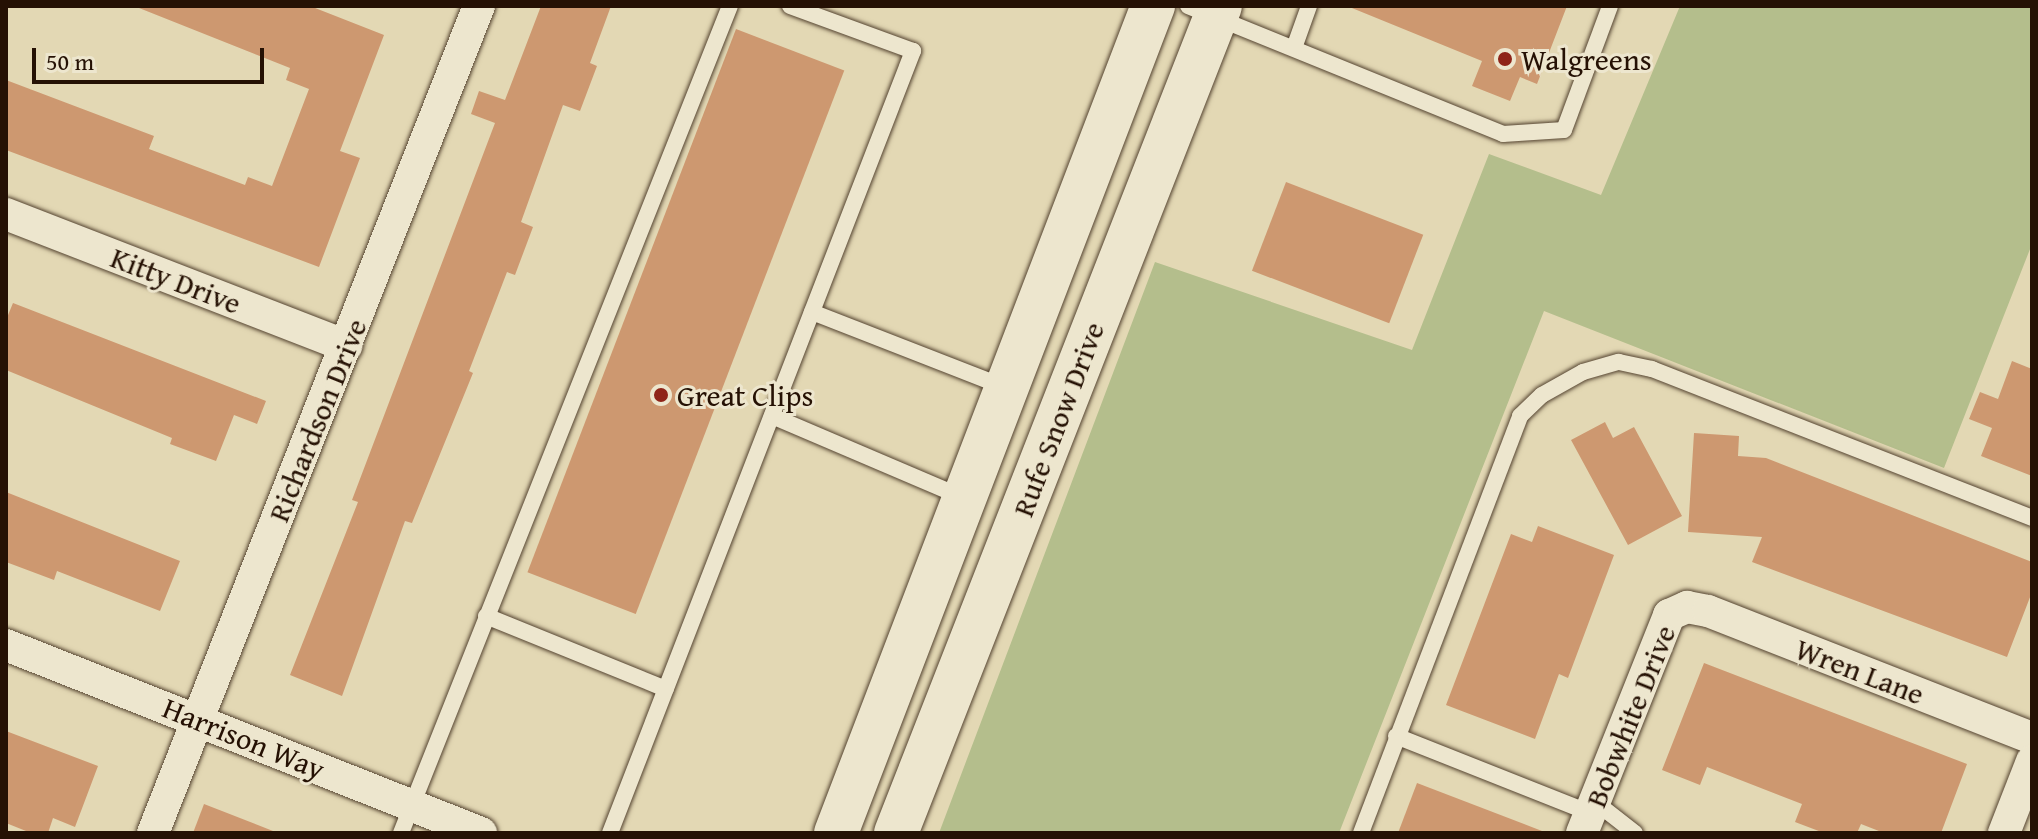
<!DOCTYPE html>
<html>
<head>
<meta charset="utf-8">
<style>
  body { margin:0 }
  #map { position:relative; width:2038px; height:839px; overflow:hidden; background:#e3d8b4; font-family:"Gentium Book Plus",serif }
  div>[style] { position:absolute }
  .green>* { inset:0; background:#b4be8c }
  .building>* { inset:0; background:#cd9870; transform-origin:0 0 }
  .roads { filter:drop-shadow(0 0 2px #544330) drop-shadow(0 0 2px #544330) }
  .lane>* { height:16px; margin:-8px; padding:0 8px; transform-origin:8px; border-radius:8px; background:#ede6ce }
  .street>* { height:32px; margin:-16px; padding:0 16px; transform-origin:16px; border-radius:16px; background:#ede6ce }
  .secondary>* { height:44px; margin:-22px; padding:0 22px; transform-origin:22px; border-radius:22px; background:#ede6ce }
  .dots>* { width:22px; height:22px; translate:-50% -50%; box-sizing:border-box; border:4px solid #ede6ce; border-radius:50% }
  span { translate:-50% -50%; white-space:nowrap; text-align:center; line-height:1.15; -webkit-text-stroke:6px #ede6ce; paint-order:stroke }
  .poi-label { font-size:30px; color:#251104 }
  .left { translate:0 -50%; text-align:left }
  .street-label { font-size:30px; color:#251104 }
  .frame { position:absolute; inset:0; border:8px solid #251104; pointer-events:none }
  .scale { position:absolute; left:32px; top:48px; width:232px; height:36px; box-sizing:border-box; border:4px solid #251104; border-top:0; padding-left:10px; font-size:24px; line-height:28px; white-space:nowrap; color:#251104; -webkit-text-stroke:6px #ede6ce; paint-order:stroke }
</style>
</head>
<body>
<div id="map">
  <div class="green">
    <i style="clip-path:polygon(1680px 6px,2032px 6px,2032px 244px,1944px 468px,1544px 311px,1339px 833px,939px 833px,1155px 262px,1412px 350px,1489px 154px,1601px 195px)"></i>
  </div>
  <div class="building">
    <i style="clip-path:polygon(134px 6px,310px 6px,384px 35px,340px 151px,360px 158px,319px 267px,6px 150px,6px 80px,154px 136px,149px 149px,245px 185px,248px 177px,272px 186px,309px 89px,286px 80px,290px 68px)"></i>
    <i style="clip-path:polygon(541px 6px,611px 6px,590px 63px,597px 66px,580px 111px,563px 105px,521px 222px,533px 227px,515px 275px,507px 272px,469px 371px,473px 373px,412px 523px,405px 521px,342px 696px,290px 675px,358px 502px,352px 500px,495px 123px,471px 114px,479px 91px,505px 100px)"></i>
    <i style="clip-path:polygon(1347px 6px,1567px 6px,1537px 84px,1520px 77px,1510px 101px,1472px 86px,1482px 61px)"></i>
    <i style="left:736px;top:29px;width:116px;height:582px;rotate:21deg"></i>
    <i style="left:1286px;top:182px;width:147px;height:95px;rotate:21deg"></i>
    <i style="clip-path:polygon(13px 303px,266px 401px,257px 424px,234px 415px,216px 461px,170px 444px,172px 438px,6px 370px,6px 320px)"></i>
    <i style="clip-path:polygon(2012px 361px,2032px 369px,2032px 476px,1981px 456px,1992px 428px,1969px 419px,1980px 392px,1998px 399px)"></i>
    <i style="clip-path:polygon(1605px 422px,1613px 438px,1634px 427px,1682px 516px,1628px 545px,1571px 440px)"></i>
    <i style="clip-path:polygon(1694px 433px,1739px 436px,1738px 456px,1766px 458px,2032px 562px,2032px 592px,2007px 657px,1752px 562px,1762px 537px,1688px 532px)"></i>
    <i style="clip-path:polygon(6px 492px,180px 561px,160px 611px,57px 571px,54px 580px,6px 562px)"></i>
    <i style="clip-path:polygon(1538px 526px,1614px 555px,1568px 678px,1559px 674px,1535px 739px,1446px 705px,1511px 534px,1532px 542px)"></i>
    <i style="clip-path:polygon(1704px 663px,1967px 764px,1941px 833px,1884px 833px,1861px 824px,1857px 833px,1824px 833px,1795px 822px,1802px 804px,1707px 767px,1700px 785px,1662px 770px)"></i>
    <i style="clip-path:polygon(6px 731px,98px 766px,75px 827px,53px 818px,48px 833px,31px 833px,6px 823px)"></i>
    <i style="clip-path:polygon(1417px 783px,1542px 831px,1542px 833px,1398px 833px)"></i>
    <i style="clip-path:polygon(204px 804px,273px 831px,273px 833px,193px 833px)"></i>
  </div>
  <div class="roads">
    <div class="lane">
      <i style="left:1188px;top:6px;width:340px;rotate:22.1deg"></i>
      <i style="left:1503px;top:134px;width:61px;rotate:-3.8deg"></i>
      <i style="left:1564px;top:130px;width:132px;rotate:-69.6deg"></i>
      <i style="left:1294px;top:48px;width:45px;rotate:-70.3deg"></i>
      <i style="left:812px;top:312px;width:206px;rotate:21.3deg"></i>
      <i style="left:772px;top:416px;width:207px;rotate:23.1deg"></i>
      <i style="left:486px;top:616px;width:194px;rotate:22.1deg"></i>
      <i style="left:1396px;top:736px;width:209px;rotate:21.6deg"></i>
      <i style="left:1594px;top:801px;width:52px;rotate:38deg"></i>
      <i style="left:401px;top:833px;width:890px;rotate:-68.31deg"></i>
      <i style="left:610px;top:833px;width:839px;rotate:-68.82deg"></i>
      <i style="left:913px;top:51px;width:131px;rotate:-159.9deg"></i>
      <i style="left:1361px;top:833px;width:446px;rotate:-69.1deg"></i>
      <i style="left:1520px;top:416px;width:30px;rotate:-44deg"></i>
      <i style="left:1542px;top:395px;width:47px;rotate:-29.3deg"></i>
      <i style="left:1583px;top:372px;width:37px;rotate:-16deg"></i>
      <i style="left:1619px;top:362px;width:34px;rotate:12deg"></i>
      <i style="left:1652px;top:369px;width:408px;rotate:21.4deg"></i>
    </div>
    <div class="street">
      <i style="left:6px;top:214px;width:365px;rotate:21.2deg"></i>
      <i style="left:6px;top:645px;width:511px;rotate:21.59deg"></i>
      <i style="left:153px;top:833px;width:889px;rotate:-68.49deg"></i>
      <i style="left:1582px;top:833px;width:235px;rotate:-68.2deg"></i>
      <i style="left:1669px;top:615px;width:20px;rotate:-24deg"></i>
      <i style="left:1687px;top:607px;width:21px;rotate:11deg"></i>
      <i style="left:1708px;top:611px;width:348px;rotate:21.4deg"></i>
      <i style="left:2004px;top:833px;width:77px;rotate:-68.7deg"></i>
    </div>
    <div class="secondary">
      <i style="left:836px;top:833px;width:886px;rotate:-69.03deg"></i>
      <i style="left:896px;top:833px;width:888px;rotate:-68.61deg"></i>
    </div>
  </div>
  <div class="dots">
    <i style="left:1505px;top:59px;background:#8f2418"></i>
    <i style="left:661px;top:395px;background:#8f2418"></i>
  </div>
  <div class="poi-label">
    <span class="left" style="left:1521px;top:59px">Walgreens</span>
    <span class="left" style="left:677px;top:395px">Great Clips</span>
  </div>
  <div class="street-label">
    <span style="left:176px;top:280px;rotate:21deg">Kitty Drive</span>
    <span style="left:1058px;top:419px;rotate:-69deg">Rufe Snow Drive</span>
    <span style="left:317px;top:420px;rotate:-68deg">Richardson Drive</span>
    <span style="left:1860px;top:671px;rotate:21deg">Wren Lane</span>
    <span style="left:1630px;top:716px;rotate:-68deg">Bobwhite Drive</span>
    <span style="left:244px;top:738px;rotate:22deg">Harrison Way</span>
  </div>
  <div class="frame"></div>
  <div class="scale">50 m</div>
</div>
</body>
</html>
